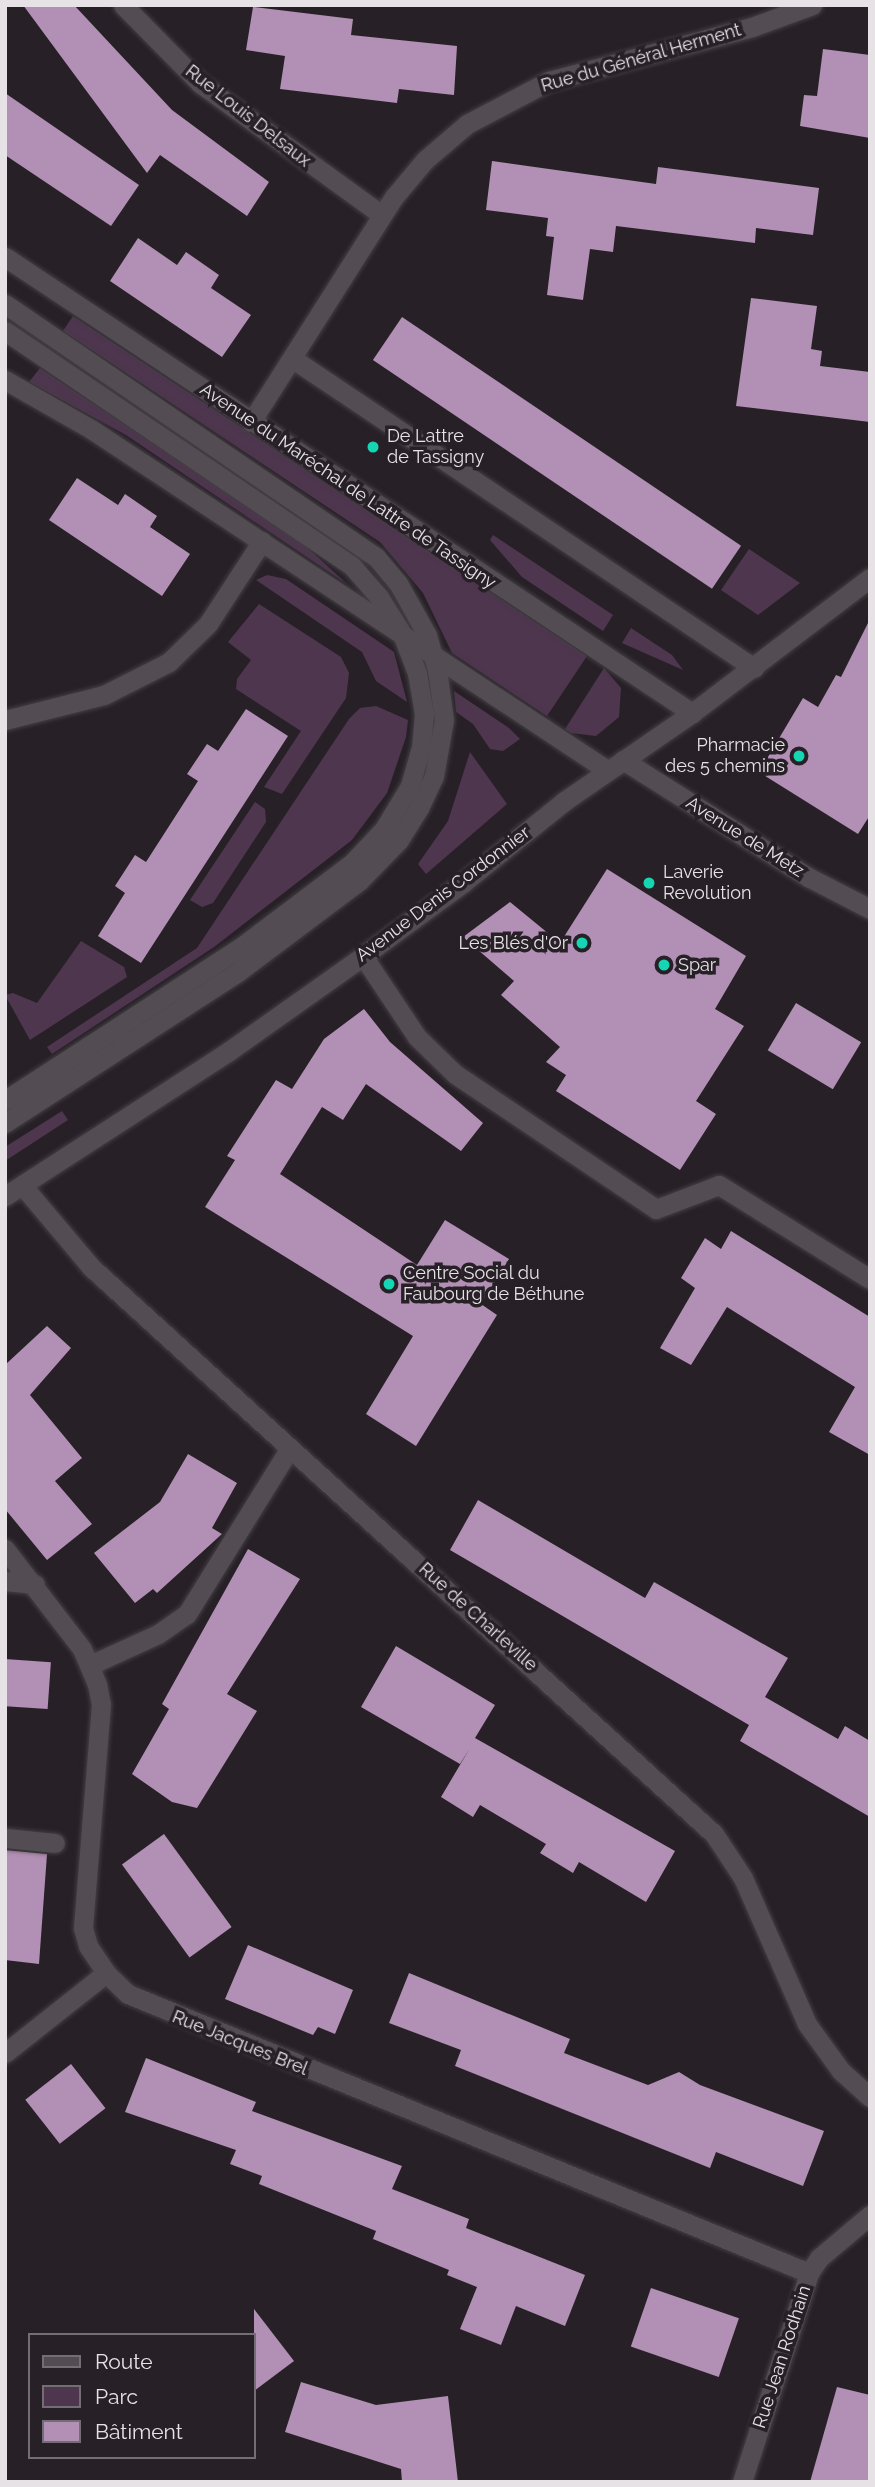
<!DOCTYPE html>
<html>
<head>
<meta charset="utf-8">
<style>
  body { margin:0 }
  #map { position:relative; width:875px; height:2487px; overflow:hidden; background:#272127; font-family:Raleway,sans-serif }
  div>[style] { position:absolute }
  .green>* { inset:0; background:#4e364f }
  .building>* { inset:0; background:#b28fb4; transform-origin:0 0 }
  .roads { filter:drop-shadow(0 0 2px #433f43) drop-shadow(0 0 2px #433f43) }
  .service>* { height:19px; margin:-9.5px; padding:0 9.5px; transform-origin:9.5px; border-radius:9.5px; background:#534d53 }
  .minor>* { height:19px; margin:-9.5px; padding:0 9.5px; transform-origin:9.5px; border-radius:9.5px; background:#534d53 }
  .dots>* { width:19px; height:19px; translate:-50% -50%; box-sizing:border-box; border:4px solid #272127; border-radius:50% }
  span { translate:-50% -50%; white-space:nowrap; text-align:center; line-height:1.15; -webkit-text-stroke:7px #272127; paint-order:stroke }
  .street-label { font-size:18px; color:#e6e2e6 }
  .poi-label { font-size:18px; color:#e6e2e6 }
  .left { translate:0 -50%; text-align:left }
  .right { translate:-100% -50%; text-align:right }
  .frame { position:absolute; inset:0; border:7px solid #e6e2e6; pointer-events:none }
  .legend { position:absolute; left:28px; top:2333px; width:228px; height:126px; box-sizing:border-box; background:#272127; border:2px solid #736e73; margin:0; padding:9px 12px; list-style:none; font-size:21px; color:#e6e2e6 }
  .legend li { display:flex; align-items:center; gap:14px; height:35px }
  .legend b { width:35px; border:2px solid #736e73 }
</style>
</head>
<body>
<div id="map">
  <div class="green">
    <i style="clip-path:polygon(73px 316px,587px 656px,547px 716px,452px 653px,423px 593px,380px 542px,63px 331px)"></i>
    <i style="clip-path:polygon(40px 368px,299px 540px,347px 584px,126px 435px,29px 382px)"></i>
    <i style="clip-path:polygon(493px 535px,613px 615px,603px 631px,522px 577px,490px 540px)"></i>
    <i style="clip-path:polygon(749px 549px,800px 583px,758px 615px,721px 590px)"></i>
    <i style="clip-path:polygon(267px 575px,286px 579px,394px 652px,407px 702px,376px 681px,362px 652px,256px 580px)"></i>
    <i style="clip-path:polygon(259px 604px,341px 657px,349px 673px,346px 698px,282px 794px,264px 787px,301px 731px,236px 689px,237px 679px,251px 660px,228px 642px)"></i>
    <i style="clip-path:polygon(631px 628px,672px 655px,683px 670px,622px 643px)"></i>
    <i style="clip-path:polygon(604px 668px,621px 688px,619px 717px,596px 736px,571px 733px,565px 729px)"></i>
    <i style="clip-path:polygon(454px 691px,509px 728px,520px 739px,503px 751px,490px 749px,473px 724px,456px 712px)"></i>
    <i style="clip-path:polygon(376px 706px,408px 720px,406px 737px,387px 793px,352px 840px,214px 947px,52px 1054px,47px 1047px,197px 948px,349px 719px,360px 708px)"></i>
    <i style="clip-path:polygon(470px 752px,507px 804px,426px 874px,418px 864px,448px 821px)"></i>
    <i style="clip-path:polygon(255px 802px,265px 809px,266px 822px,213px 903px,202px 907px,190px 900px)"></i>
    <i style="clip-path:polygon(81px 941px,124px 967px,127px 977px,30px 1040px,5px 995px,13px 993px,37px 1003px)"></i>
    <i style="clip-path:polygon(62px 1111px,68px 1120px,5px 1161px,5px 1147px)"></i>
  </div>
  <div class="building">
    <i style="clip-path:polygon(23px 5px,74px 5px,172px 110px,269px 182px,247px 216px,160px 155px,147px 173px)"></i>
    <i style="clip-path:polygon(253px 7px,353px 19px,351px 35px,457px 46px,454px 95px,399px 89px,397px 103px,280px 89px,285px 56px,246px 50px)"></i>
    <i style="clip-path:polygon(823px 49px,870px 55px,870px 138px,800px 126px,804px 95px,817px 96px)"></i>
    <i style="clip-path:polygon(5px 93px,139px 185px,111px 226px,5px 155px)"></i>
    <i style="clip-path:polygon(492px 161px,656px 184px,658px 167px,819px 188px,813px 235px,756px 228px,755px 243px,616px 226px,613px 252px,590px 249px,583px 300px,547px 295px,554px 237px,546px 236px,548px 218px,486px 210px)"></i>
    <i style="clip-path:polygon(138px 238px,177px 265px,186px 252px,219px 275px,211px 288px,251px 315px,222px 357px,110px 281px)"></i>
    <i style="clip-path:polygon(751px 298px,817px 306px,811px 349px,822px 351px,820px 366px,870px 372px,870px 422px,736px 406px)"></i>
    <i style="left:402px;top:317px;width:409px;height:52px;rotate:34deg"></i>
    <i style="clip-path:polygon(77px 478px,118px 505px,125px 494px,157px 516px,150px 527px,190px 554px,162px 596px,49px 520px)"></i>
    <i style="clip-path:polygon(870px 619px,870px 815px,858px 834px,759px 772px,803px 698px,818px 707px,836px 675px,841px 677px)"></i>
    <i style="clip-path:polygon(246px 709px,288px 736px,141px 963px,98px 936px,125px 893px,115px 886px,135px 855px,146px 862px,198px 781px,187px 774px,207px 744px,218px 751px)"></i>
    <i style="clip-path:polygon(607px 869px,746px 956px,715px 1009px,744px 1026px,696px 1101px,716px 1114px,680px 1170px,556px 1091px,566px 1075px,546px 1062px,560px 1047px,501px 995px,514px 981px,463px 937px,510px 902px,560px 943px)"></i>
    <i style="left:796px;top:1003px;width:76px;height:55px;rotate:31deg"></i>
    <i style="clip-path:polygon(364px 1009px,390px 1042px,483px 1123px,461px 1151px,366px 1084px,343px 1120px,322px 1107px,280px 1174px,417px 1265px,445px 1220px,509px 1259px,481px 1304px,497px 1315px,416px 1446px,366px 1414px,413px 1336px,205px 1207px,235px 1160px,227px 1156px,276px 1080px,292px 1089px,324px 1039px)"></i>
    <i style="clip-path:polygon(731px 1231px,870px 1317px,870px 1455px,829px 1432px,855px 1387px,727px 1307px,691px 1365px,660px 1348px,695px 1288px,681px 1278px,705px 1238px,721px 1249px)"></i>
    <i style="clip-path:polygon(47px 1326px,71px 1348px,30px 1395px,82px 1458px,55px 1481px,92px 1524px,47px 1560px,5px 1509px,5px 1365px)"></i>
    <i style="clip-path:polygon(188px 1454px,237px 1483px,212px 1528px,222px 1534px,157px 1593px,153px 1589px,135px 1603px,94px 1553px,160px 1502px)"></i>
    <i style="clip-path:polygon(478px 1500px,645px 1598px,654px 1582px,788px 1658px,765px 1697px,838px 1739px,845px 1726px,870px 1741px,870px 1817px,740px 1741px,749px 1725px,450px 1550px)"></i>
    <i style="clip-path:polygon(248px 1549px,300px 1579px,227px 1694px,257px 1711px,197px 1808px,172px 1802px,132px 1774px,169px 1709px,162px 1704px)"></i>
    <i style="clip-path:polygon(396px 1646px,495px 1705px,475px 1738px,675px 1851px,646px 1902px,579px 1862px,573px 1873px,540px 1853px,546px 1844px,480px 1805px,473px 1817px,441px 1797px,470px 1748px,460px 1764px,361px 1707px)"></i>
    <i style="left:5px;top:1659px;width:46px;height:47px;rotate:4deg"></i>
    <i style="left:164px;top:1834px;width:115px;height:52px;rotate:54deg"></i>
    <i style="clip-path:polygon(5px 1850px,47px 1854px,39px 1964px,5px 1960px)"></i>
    <i style="clip-path:polygon(248px 1945px,353px 1990px,335px 2034px,318px 2027px,313px 2035px,225px 1999px)"></i>
    <i style="clip-path:polygon(409px 1973px,570px 2039px,564px 2053px,648px 2085px,679px 2072px,700px 2085px,824px 2131px,803px 2186px,716px 2152px,710px 2168px,455px 2066px,461px 2050px,389px 2023px)"></i>
    <i style="clip-path:polygon(146px 2058px,256px 2102px,252px 2111px,402px 2166px,392px 2189px,469px 2219px,466px 2228px,585px 2275px,565px 2326px,516px 2306px,501px 2345px,460px 2329px,477px 2287px,447px 2275px,449px 2270px,373px 2239px,376px 2231px,259px 2184px,262px 2176px,230px 2164px,236px 2150px,125px 2112px)"></i>
    <i style="left:71px;top:2064px;width:56px;height:58px;rotate:52deg"></i>
    <i style="left:651px;top:2288px;width:93px;height:62px;rotate:19deg"></i>
    <i style="clip-path:polygon(254px 2309px,294px 2361px,254px 2391px)"></i>
    <i style="clip-path:polygon(301px 2382px,376px 2405px,448px 2396px,458px 2482px,402px 2482px,401px 2469px,285px 2432px)"></i>
    <i style="clip-path:polygon(837px 2387px,870px 2395px,870px 2482px,810px 2482px)"></i>
  </div>
  <div class="roads">
    <div class="service">
      <i style="left:5px;top:304px;width:449px;rotate:34.3deg"></i>
      <i style="left:376px;top:557px;width:34px;rotate:50deg"></i>
      <i style="left:398px;top:583px;width:60px;rotate:60.9deg"></i>
      <i style="left:427px;top:635px;width:35px;rotate:74deg"></i>
      <i style="left:437px;top:669px;width:51px;rotate:82.2deg"></i>
      <i style="left:444px;top:720px;width:57px;rotate:100.1deg"></i>
      <i style="left:434px;top:776px;width:35px;rotate:115deg"></i>
      <i style="left:419px;top:808px;width:38px;rotate:122deg"></i>
      <i style="left:399px;top:840px;width:57px;rotate:134.3deg"></i>
      <i style="left:359px;top:881px;width:151px;rotate:143.1deg"></i>
      <i style="left:238px;top:972px;width:278px;rotate:147.1deg"></i>
      <i style="left:5px;top:331px;width:418px;rotate:34.1deg"></i>
      <i style="left:351px;top:565px;width:43px;rotate:48.8deg"></i>
      <i style="left:379px;top:597px;width:44px;rotate:58.1deg"></i>
      <i style="left:402px;top:634px;width:42px;rotate:69deg"></i>
      <i style="left:417px;top:673px;width:42px;rotate:80.3deg"></i>
      <i style="left:424px;top:714px;width:33px;rotate:95deg"></i>
      <i style="left:421px;top:747px;width:41px;rotate:105.8deg"></i>
      <i style="left:410px;top:786px;width:50px;rotate:121.2deg"></i>
      <i style="left:384px;top:829px;width:47px;rotate:133.3deg"></i>
      <i style="left:352px;top:863px;width:139px;rotate:142.9deg"></i>
      <i style="left:241px;top:947px;width:281px;rotate:147deg"></i>
      <i style="left:363px;top:956px;width:97px;rotate:56.3deg"></i>
      <i style="left:417px;top:1037px;width:53px;rotate:44.2deg"></i>
      <i style="left:455px;top:1074px;width:242px;rotate:33.9deg"></i>
      <i style="left:656px;top:1209px;width:67px;rotate:-20.9deg"></i>
      <i style="left:719px;top:1185px;width:178px;rotate:31.9deg"></i>
      <i style="left:5px;top:1581px;width:30px;rotate:6deg"></i>
      <i style="left:5px;top:1838px;width:50px;rotate:5.7deg"></i>
      <i style="left:5px;top:2053px;width:129px;rotate:-38.4deg"></i>
    </div>
    <div class="minor">
      <i style="left:123px;top:5px;width:111px;rotate:45.4deg"></i>
      <i style="left:201px;top:84px;width:223px;rotate:35.9deg"></i>
      <i style="left:5px;top:257px;width:825px;rotate:33.57deg"></i>
      <i style="left:293px;top:359px;width:555px;rotate:33.83deg"></i>
      <i style="left:5px;top:380px;width:99px;rotate:29.7deg"></i>
      <i style="left:91px;top:429px;width:618px;rotate:33.46deg"></i>
      <i style="left:251px;top:422px;width:267px;rotate:-57.6deg"></i>
      <i style="left:394px;top:197px;width:48px;rotate:-50deg"></i>
      <i style="left:425px;top:160px;width:55px;rotate:-40.6deg"></i>
      <i style="left:467px;top:124px;width:93px;rotate:-27.7deg"></i>
      <i style="left:549px;top:81px;width:210px;rotate:-14.9deg"></i>
      <i style="left:752px;top:27px;width:64px;rotate:-20.1deg"></i>
      <i style="left:5px;top:720px;width:102px;rotate:-14.2deg"></i>
      <i style="left:104px;top:695px;width:73px;rotate:-26.9deg"></i>
      <i style="left:169px;top:662px;width:54px;rotate:-44.3deg"></i>
      <i style="left:208px;top:624px;width:99px;rotate:-57deg"></i>
      <i style="left:623px;top:760px;width:221px;rotate:32.3deg"></i>
      <i style="left:810px;top:878px;width:68px;rotate:27.3deg"></i>
      <i style="left:22px;top:1185px;width:107px;rotate:49.9deg"></i>
      <i style="left:91px;top:1267px;width:842px;rotate:42.31deg"></i>
      <i style="left:714px;top:1834px;width:53px;rotate:56.6deg"></i>
      <i style="left:743px;top:1878px;width:159px;rotate:66.3deg"></i>
      <i style="left:807px;top:2024px;width:58px;rotate:54.1deg"></i>
      <i style="left:841px;top:2071px;width:39px;rotate:42deg"></i>
      <i style="left:5px;top:1196px;width:267px;rotate:-32.9deg"></i>
      <i style="left:229px;top:1051px;width:164px;rotate:-35.3deg"></i>
      <i style="left:363px;top:956px;width:125px;rotate:-36.2deg"></i>
      <i style="left:464px;top:882px;width:127px;rotate:-38.9deg"></i>
      <i style="left:563px;top:802px;width:157px;rotate:-34.6deg"></i>
      <i style="left:692px;top:713px;width:223px;rotate:-37.2deg"></i>
      <i style="left:5px;top:1549px;width:126px;rotate:52.4deg"></i>
      <i style="left:82px;top:1649px;width:38px;rotate:67deg"></i>
      <i style="left:97px;top:1684px;width:20px;rotate:79deg"></i>
      <i style="left:101px;top:1704px;width:225px;rotate:94.6deg"></i>
      <i style="left:83px;top:1928px;width:19px;rotate:74deg"></i>
      <i style="left:88px;top:1946px;width:32px;rotate:56deg"></i>
      <i style="left:106px;top:1973px;width:30px;rotate:44deg"></i>
      <i style="left:128px;top:1994px;width:736px;rotate:22.28deg"></i>
      <i style="left:90px;top:1665px;width:75px;rotate:-24.5deg"></i>
      <i style="left:158px;top:1634px;width:35px;rotate:-35deg"></i>
      <i style="left:187px;top:1614px;width:195px;rotate:-58.2deg"></i>
      <i style="left:742px;top:2482px;width:219px;rotate:-72.2deg"></i>
      <i style="left:809px;top:2273px;width:18px;rotate:-56deg"></i>
      <i style="left:819px;top:2258px;width:67px;rotate:-40.1deg"></i>
    </div>
  </div>
  <div class="dots">
    <i style="left:373px;top:447px;background:#16d5b3"></i>
    <i style="left:799px;top:756px;background:#16d5b3"></i>
    <i style="left:649px;top:883px;background:#16d5b3"></i>
    <i style="left:582px;top:943px;background:#16d5b3"></i>
    <i style="left:664px;top:965px;background:#16d5b3"></i>
    <i style="left:389px;top:1284px;background:#16d5b3"></i>
  </div>
  <div class="street-label">
    <span style="left:641px;top:58px;rotate:-16deg">Rue du Général Herment</span>
    <span style="left:248px;top:116px;rotate:38deg">Rue Louis Delsaux</span>
    <span style="left:348px;top:486px;rotate:34deg">Avenue du Maréchal de Lattre de Tassigny</span>
    <span style="left:745px;top:837px;rotate:32deg">Avenue de Metz</span>
    <span style="left:443px;top:894px;rotate:-37deg">Avenue Denis Cordonnier</span>
    <span style="left:478px;top:1617px;rotate:42deg">Rue de Charleville</span>
    <span style="left:240px;top:2043px;rotate:22deg">Rue Jacques Brel</span>
    <span style="left:782px;top:2357px;rotate:-72deg">Rue Jean Rodhain</span>
  </div>
  <div class="poi-label">
    <span class="left" style="left:387px;top:447px">De Lattre<br>de Tassigny</span>
    <span class="right" style="left:785px;top:756px">Pharmacie<br>des 5 chemins</span>
    <span class="left" style="left:663px;top:883px">Laverie<br>Revolution</span>
    <span class="right" style="left:568px;top:943px">Les Blés d'Or</span>
    <span class="left" style="left:678px;top:965px">Spar</span>
    <span class="left" style="left:403px;top:1284px">Centre Social du<br>Faubourg de Béthune</span>
  </div>
  <div class="frame"></div>
  <ul class="legend">
  <li><b style="height:9px;background:#534d53"></b>Route</li>
  <li><b style="height:19px;background:#4e364f"></b>Parc</li>
  <li><b style="height:19px;background:#b28fb4"></b>Bâtiment</li>
  </ul>
</div>
</body>
</html>
